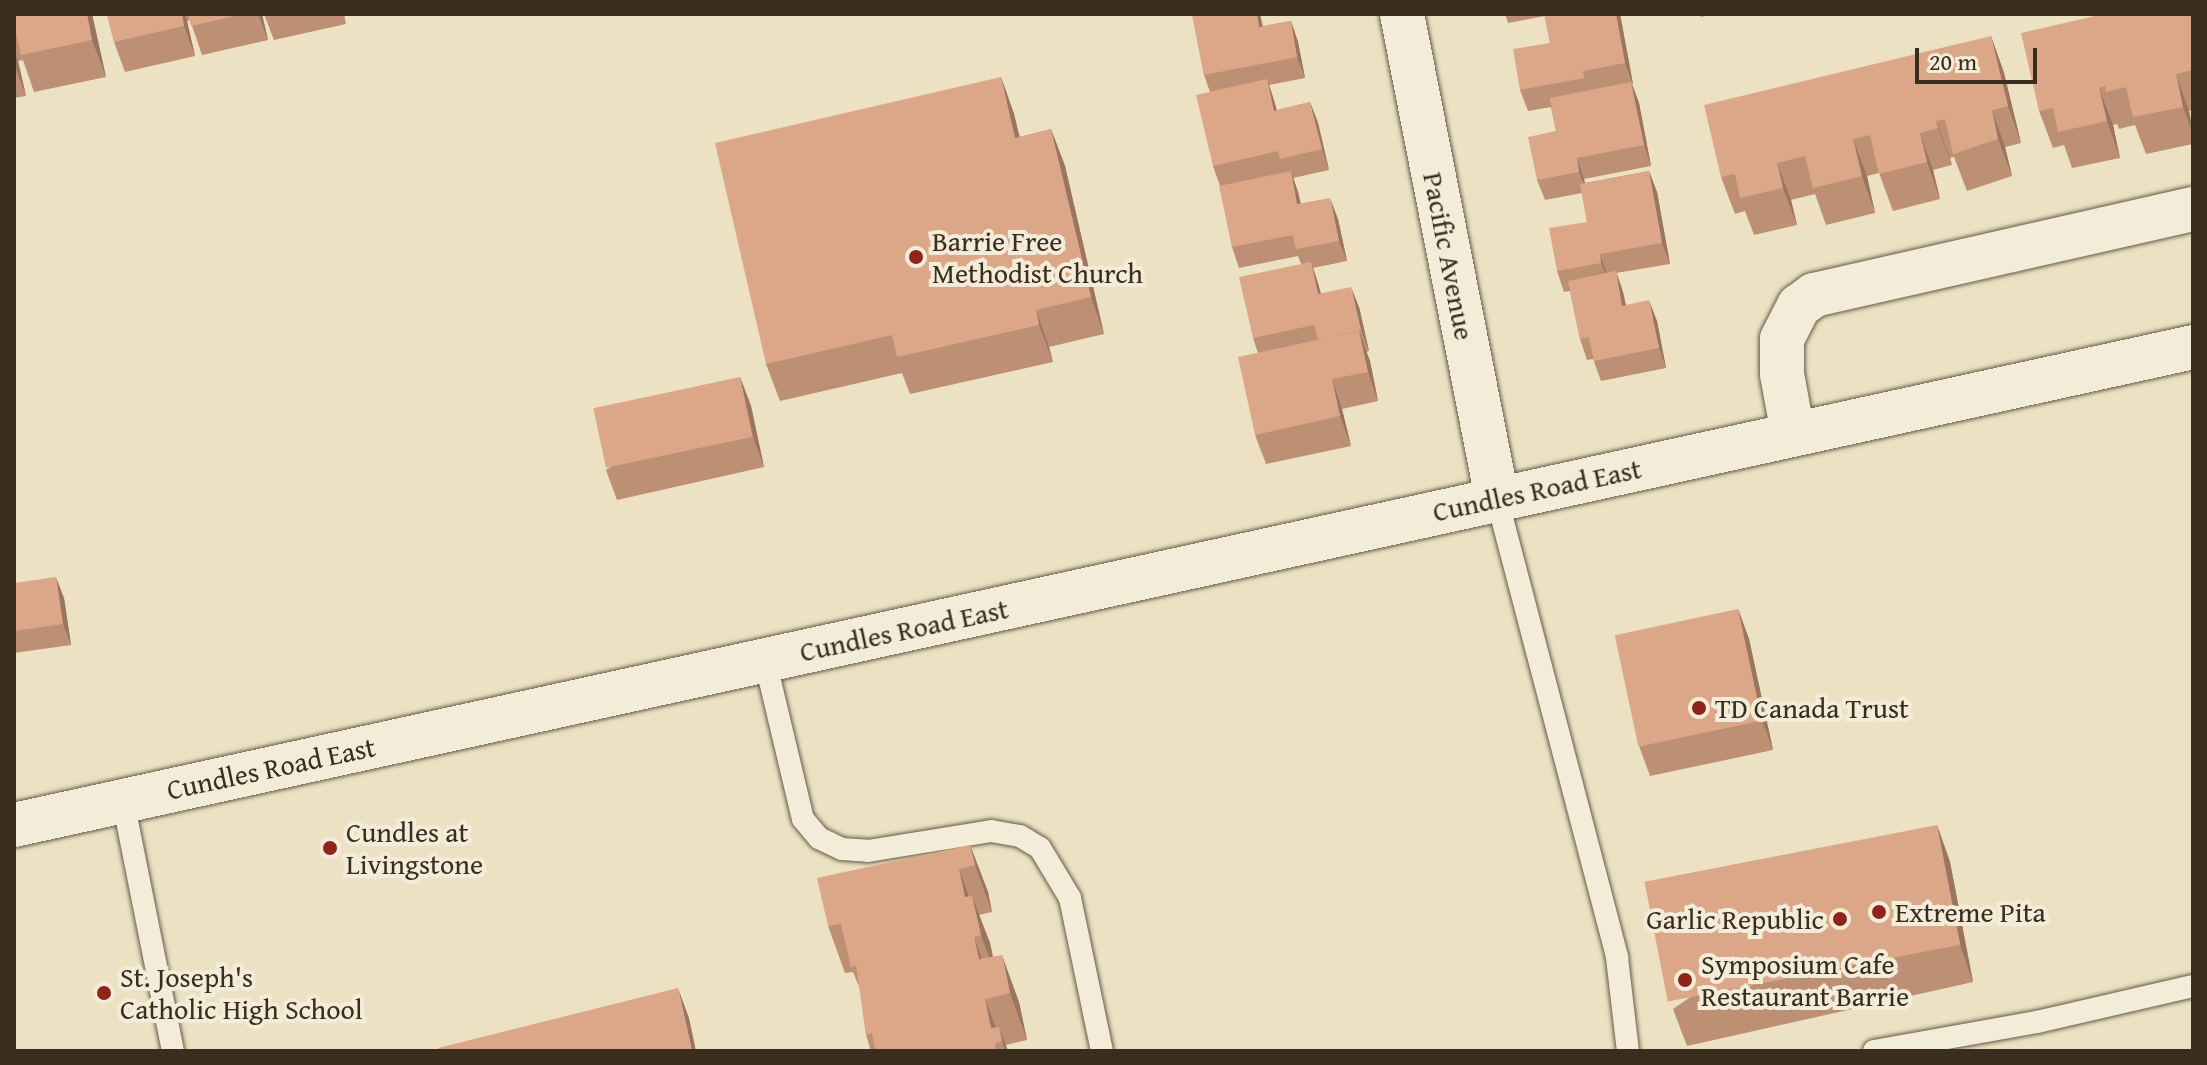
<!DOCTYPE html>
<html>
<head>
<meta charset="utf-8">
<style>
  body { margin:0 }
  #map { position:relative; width:2207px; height:1065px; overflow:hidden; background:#ece2c3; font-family:"Gentium Book Plus",serif }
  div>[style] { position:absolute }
  .roads { filter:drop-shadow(0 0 2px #675a47) drop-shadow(0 0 2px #675a47) }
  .lane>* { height:22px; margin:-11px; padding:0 11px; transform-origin:11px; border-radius:11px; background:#f3ecd8 }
  .street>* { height:44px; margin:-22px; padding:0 22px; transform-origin:22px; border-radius:22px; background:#f3ecd8 }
  .secondary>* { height:44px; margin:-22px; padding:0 22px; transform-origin:22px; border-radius:22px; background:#f3ecd8 }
  .wall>* { inset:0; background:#bd9076 }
  .shaded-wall>* { inset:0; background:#9a7560 }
  .building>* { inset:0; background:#dca789; transform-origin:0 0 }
  .dots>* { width:22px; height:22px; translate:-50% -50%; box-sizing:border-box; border:4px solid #f3ecd8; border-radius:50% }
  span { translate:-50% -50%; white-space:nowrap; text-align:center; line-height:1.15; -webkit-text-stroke:8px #f3ecd8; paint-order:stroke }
  .poi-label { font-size:28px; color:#3b2d1e }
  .left { translate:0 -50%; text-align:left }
  .right { translate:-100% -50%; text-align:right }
  .street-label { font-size:28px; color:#3b2d1e }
  .frame { position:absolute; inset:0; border:16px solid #3b2d1e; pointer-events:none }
  .scale { position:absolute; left:1915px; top:48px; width:122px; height:36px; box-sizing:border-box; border:4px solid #3b2d1e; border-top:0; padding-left:10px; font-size:24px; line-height:28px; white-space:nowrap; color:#3b2d1e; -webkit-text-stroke:6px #f3ecd8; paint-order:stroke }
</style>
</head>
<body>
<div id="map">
  <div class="roads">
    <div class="lane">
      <i style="left:1497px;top:499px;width:474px;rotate:75.3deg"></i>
      <i style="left:1617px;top:958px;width:94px;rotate:83.3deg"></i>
      <i style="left:765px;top:660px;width:163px;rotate:76.6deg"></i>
      <i style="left:803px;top:819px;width:25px;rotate:50deg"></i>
      <i style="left:819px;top:838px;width:25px;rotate:26deg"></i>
      <i style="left:842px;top:849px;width:26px;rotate:4deg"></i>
      <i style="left:868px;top:851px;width:125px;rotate:-9.2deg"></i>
      <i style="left:991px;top:831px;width:29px;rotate:10deg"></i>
      <i style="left:1020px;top:836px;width:23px;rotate:31deg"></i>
      <i style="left:1040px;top:848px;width:58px;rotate:59deg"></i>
      <i style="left:1070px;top:898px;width:156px;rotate:78.2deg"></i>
      <i style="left:123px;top:801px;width:255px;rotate:78.7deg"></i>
      <i style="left:1874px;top:1051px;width:166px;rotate:-10.1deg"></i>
      <i style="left:2037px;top:1022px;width:160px;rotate:-13deg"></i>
    </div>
    <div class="street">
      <i style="left:1402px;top:14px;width:494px;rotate:78.9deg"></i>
      <i style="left:1793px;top:434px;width:61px;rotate:-100.4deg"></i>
      <i style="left:1782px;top:374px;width:35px;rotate:-90deg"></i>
      <i style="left:1782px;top:339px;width:37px;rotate:-63deg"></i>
      <i style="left:1799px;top:306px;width:19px;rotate:-36deg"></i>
      <i style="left:1814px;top:295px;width:389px;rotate:-12.8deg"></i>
    </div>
    <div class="secondary">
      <i style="left:14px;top:825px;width:2231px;rotate:-12.37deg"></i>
    </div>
  </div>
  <div class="wall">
    <i style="clip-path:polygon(14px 14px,92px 14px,106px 77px,34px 92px,23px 60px,18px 61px,26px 96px,14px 98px)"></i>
    <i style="clip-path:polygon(107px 14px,262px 14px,268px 40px,202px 55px,190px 20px,187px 21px,195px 56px,125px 72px,114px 42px)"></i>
    <i style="clip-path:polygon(264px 14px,344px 14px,346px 24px,274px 40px)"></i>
    <i style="clip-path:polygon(1192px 14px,1260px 14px,1263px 26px,1291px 21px,1298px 42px,1305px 78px,1269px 85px,1277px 110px,1310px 102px,1318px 123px,1329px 170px,1293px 178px,1298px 192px,1301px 204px,1338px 219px,1347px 261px,1313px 268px,1321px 293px,1359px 307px,1369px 351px,1366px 352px,1370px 361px,1378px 401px,1342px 409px,1351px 446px,1266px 464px,1255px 435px,1258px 353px,1253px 338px,1301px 264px,1298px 256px,1239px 268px,1232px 247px,1220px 186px,1213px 166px,1210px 92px,1204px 75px)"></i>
    <i style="clip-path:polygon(1505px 14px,1620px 14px,1633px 84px,1632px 84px,1639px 103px,1651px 166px,1584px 179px,1585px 183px,1649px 171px,1657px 192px,1670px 264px,1616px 273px,1623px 292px,1626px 305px,1657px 321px,1666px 368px,1601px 381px,1593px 359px,1587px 360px,1580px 339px,1570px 291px,1564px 292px,1557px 271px,1587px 222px,1582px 193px,1545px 200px,1537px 180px,1556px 131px,1551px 107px,1528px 111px,1520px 90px,1550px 43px,1545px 16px,1508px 23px)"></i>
    <i style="clip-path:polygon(1700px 14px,1716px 14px,1701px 17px)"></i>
    <i style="clip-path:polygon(2193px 14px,2193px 110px,2189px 111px,2193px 129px,2193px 144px,2146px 154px,2135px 125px,2119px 129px,2117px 124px,2113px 125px,2120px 158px,2072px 168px,2064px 145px,2053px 148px,2039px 111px)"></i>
    <i style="clip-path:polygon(1991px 36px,2004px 73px,2021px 143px,2005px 147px,2012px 176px,1967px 191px,1954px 157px,1950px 158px,1952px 165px,1933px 170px,1940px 199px,1893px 211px,1879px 173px,1867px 176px,1875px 213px,1826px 225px,1815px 194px,1791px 200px,1797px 225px,1754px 235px,1745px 211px,1735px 214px,1721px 177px)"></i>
    <i style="clip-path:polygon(1001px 77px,1014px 114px,1020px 137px,1051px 129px,1065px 166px,1104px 334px,1049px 347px,1053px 362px,910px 394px,902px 373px,780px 401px,766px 364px)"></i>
    <i style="clip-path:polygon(740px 377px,751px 406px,764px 467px,617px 500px,606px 470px)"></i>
    <i style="clip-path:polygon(14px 583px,64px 598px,71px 645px,14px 653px)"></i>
    <i style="clip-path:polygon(1738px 609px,1749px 639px,1773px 750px,1650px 776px,1639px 746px)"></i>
    <i style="clip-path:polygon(1937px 825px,1950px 862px,1973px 982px,1687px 1046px,1673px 1009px)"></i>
    <i style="clip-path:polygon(970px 845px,988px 892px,992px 912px,979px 915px,990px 943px,993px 957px,1019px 1002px,1027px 1040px,1006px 1045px,1008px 1051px,871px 1051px,866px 1035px,860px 989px,853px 972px,845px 973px,828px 926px)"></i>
  </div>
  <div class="shaded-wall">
    <i style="clip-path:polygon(87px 14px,92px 14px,106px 77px,92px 40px)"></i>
    <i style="clip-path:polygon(182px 14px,185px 14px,187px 21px,195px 56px,184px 26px)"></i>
    <i style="clip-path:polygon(258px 14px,262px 14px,268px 40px)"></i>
    <i style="clip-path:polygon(1257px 14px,1260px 14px,1266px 48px,1259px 27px)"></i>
    <i style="clip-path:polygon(1616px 14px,1620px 14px,1633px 84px,1625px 63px)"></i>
    <i style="clip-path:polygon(1291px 21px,1298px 42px,1305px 78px,1297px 57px)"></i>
    <i style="clip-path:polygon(1991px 36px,2004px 73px,2021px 143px,2008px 106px)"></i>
    <i style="clip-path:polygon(14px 50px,18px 61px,26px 96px,14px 64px)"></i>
    <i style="clip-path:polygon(2176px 74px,2189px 111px,2193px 134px,2183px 107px)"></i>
    <i style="clip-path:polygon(1001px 77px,1014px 114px,1028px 175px,1015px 138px)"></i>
    <i style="clip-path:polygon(1267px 79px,1274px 100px,1282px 132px,1274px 111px)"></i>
    <i style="clip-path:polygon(1631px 82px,1639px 103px,1651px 166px,1644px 145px)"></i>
    <i style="clip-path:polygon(2099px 88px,2113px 125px,2120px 158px,2107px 121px)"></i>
    <i style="clip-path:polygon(1310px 102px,1318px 123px,1329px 170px,1322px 149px)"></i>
    <i style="clip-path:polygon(1992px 110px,2005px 147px,2012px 176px,1998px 139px)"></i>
    <i style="clip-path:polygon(1936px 121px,1950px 158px,1952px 165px,1938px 128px)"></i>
    <i style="clip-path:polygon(1051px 129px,1065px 166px,1104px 334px,1091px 297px)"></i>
    <i style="clip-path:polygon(1920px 133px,1933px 170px,1940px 199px,1927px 162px)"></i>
    <i style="clip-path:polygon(1853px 139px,1867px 176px,1875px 213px,1862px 176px)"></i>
    <i style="clip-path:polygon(1577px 158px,1584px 179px,1587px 192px,1579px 172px)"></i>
    <i style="clip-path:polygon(1777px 163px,1791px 200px,1797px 225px,1783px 188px)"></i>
    <i style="clip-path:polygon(1291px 171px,1298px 192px,1305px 225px,1297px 204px)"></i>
    <i style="clip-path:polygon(1649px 171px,1657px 192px,1670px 264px,1662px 243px)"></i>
    <i style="clip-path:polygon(1330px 198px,1338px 219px,1347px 261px,1339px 241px)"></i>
    <i style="clip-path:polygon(1600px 254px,1607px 275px,1609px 284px,1601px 263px)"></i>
    <i style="clip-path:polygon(1311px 262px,1318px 283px,1326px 315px,1318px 294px)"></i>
    <i style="clip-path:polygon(1616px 271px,1623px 292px,1630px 326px,1622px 306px)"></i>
    <i style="clip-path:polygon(1351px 287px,1359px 307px,1369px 351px,1361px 330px)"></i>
    <i style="clip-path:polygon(1649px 300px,1657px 321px,1666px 368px,1659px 348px)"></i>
    <i style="clip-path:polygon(1036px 310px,1049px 347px,1053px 362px,1039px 325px)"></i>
    <i style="clip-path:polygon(1359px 331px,1370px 361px,1378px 401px,1368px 372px)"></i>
    <i style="clip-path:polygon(740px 377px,751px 406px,764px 467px,753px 437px)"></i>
    <i style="clip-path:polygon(1332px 379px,1342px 409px,1351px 446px,1340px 416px)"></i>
    <i style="clip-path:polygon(56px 577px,64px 598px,71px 645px,63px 624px)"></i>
    <i style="clip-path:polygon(1738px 609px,1749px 639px,1773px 750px,1762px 720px)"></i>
    <i style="clip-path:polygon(1937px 825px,1950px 862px,1973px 982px,1960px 945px)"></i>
    <i style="clip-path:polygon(970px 845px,988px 892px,992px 912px,975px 865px)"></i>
    <i style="clip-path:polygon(959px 869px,976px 916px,965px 897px)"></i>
    <i style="clip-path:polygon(972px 896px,990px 943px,998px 982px,981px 935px)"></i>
    <i style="clip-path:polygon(974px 937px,991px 984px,979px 959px)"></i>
    <i style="clip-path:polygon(1002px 955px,1019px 1002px,1027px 1040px,1010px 993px)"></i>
    <i style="clip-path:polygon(678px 988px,689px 1018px,696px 1051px,692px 1051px)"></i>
    <i style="clip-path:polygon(985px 999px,1001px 1042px,991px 1028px)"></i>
    <i style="clip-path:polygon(999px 1027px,1008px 1051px,1005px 1051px,1002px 1041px)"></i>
  </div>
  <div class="building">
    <i style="clip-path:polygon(14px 14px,87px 14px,92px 40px,21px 55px,14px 24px)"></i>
    <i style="clip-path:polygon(107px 14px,182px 14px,184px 26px,114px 42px)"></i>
    <i style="clip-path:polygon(188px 14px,243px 14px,191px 26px)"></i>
    <i style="clip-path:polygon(1192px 14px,1257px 14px,1259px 27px,1291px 21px,1297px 57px,1204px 75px)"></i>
    <i style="clip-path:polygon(1544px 14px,1616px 14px,1625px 63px,1583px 71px,1584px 78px,1520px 90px,1513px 49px,1550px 43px)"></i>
    <i style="clip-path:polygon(2104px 14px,2193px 14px,2193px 76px,2192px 70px,2176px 74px,2183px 107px,2133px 117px,2126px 87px,2106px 92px,2105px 86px,2099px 88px,2107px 121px,2058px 132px,2053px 108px,2039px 111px,2021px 33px)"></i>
    <i style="clip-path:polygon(1991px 36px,2008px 106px,1992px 110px,1998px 139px,1953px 154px,1945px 119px,1936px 121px,1938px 128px,1920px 133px,1927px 162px,1879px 174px,1870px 135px,1853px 139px,1862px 176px,1813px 188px,1805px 156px,1777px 163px,1783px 188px,1740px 198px,1735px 174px,1721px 177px,1704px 105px)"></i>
    <i style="clip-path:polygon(1001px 77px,1015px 138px,1051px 129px,1091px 297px,1036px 310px,1039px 325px,897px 357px,892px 335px,766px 364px,715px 143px)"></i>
    <i style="clip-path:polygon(1267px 79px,1274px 111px,1310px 102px,1322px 149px,1280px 159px,1278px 151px,1213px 166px,1196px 95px)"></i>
    <i style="clip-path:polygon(1631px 82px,1644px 145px,1577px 158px,1579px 172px,1537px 180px,1528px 137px,1556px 131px,1550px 98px)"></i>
    <i style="clip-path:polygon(1291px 171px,1297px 204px,1330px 198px,1339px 241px,1296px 249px,1293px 235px,1232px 247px,1219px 186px)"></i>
    <i style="clip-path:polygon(1649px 171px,1662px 243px,1600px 254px,1601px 263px,1557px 271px,1549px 228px,1587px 222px,1580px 184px)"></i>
    <i style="clip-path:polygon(1311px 262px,1318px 294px,1351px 287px,1361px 330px,1318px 340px,1314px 325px,1253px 338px,1239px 277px)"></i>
    <i style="clip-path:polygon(1616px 271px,1622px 306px,1649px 300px,1659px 348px,1594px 361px,1589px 337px,1580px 339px,1568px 281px)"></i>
    <i style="clip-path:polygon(1359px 331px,1368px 372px,1332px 379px,1340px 416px,1255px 435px,1238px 357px)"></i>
    <i style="left:740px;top:377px;width:61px;height:150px;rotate:78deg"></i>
    <i style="clip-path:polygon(56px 577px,63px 624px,14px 631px,14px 583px)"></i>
    <i style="left:1738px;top:609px;width:114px;height:126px;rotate:78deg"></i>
    <i style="left:1937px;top:825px;width:122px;height:298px;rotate:79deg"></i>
    <i style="clip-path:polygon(970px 845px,975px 865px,959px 869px,965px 897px,972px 896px,981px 935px,974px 937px,979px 959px,1002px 955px,1010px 993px,985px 999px,991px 1028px,999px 1027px,1002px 1041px,995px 1043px,996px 1051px,875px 1051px,872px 1033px,866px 1035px,856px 965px,851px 967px,841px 924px,828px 926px,817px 878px)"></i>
    <i style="clip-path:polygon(678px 988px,692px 1051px,439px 1051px,438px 1048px)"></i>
  </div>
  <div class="dots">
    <i style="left:916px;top:257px;background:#8f2418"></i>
    <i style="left:1699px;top:708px;background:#8f2418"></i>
    <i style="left:330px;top:848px;background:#8f2418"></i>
    <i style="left:1879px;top:912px;background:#8f2418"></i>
    <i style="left:1840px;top:919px;background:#8f2418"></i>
    <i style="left:1685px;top:980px;background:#8f2418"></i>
    <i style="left:104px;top:993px;background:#8f2418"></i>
  </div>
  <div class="poi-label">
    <span class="left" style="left:932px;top:257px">Barrie Free<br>Methodist Church</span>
    <span class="left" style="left:1715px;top:708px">TD Canada Trust</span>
    <span class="left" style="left:346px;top:848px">Cundles at<br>Livingstone</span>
    <span class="left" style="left:1895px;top:912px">Extreme Pita</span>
    <span class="right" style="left:1824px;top:919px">Garlic Republic</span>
    <span class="left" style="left:1701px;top:980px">Symposium Cafe<br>Restaurant Barrie</span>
    <span class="left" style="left:120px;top:993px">St. Joseph's<br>Catholic High School</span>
  </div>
  <div class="street-label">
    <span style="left:1449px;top:256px;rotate:79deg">Pacific Avenue</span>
    <span style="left:1537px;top:490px;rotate:-12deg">Cundles Road East</span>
    <span style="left:904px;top:630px;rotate:-12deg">Cundles Road East</span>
    <span style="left:271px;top:768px;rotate:-12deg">Cundles Road East</span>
  </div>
  <div class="frame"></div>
  <div class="scale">20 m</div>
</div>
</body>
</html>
